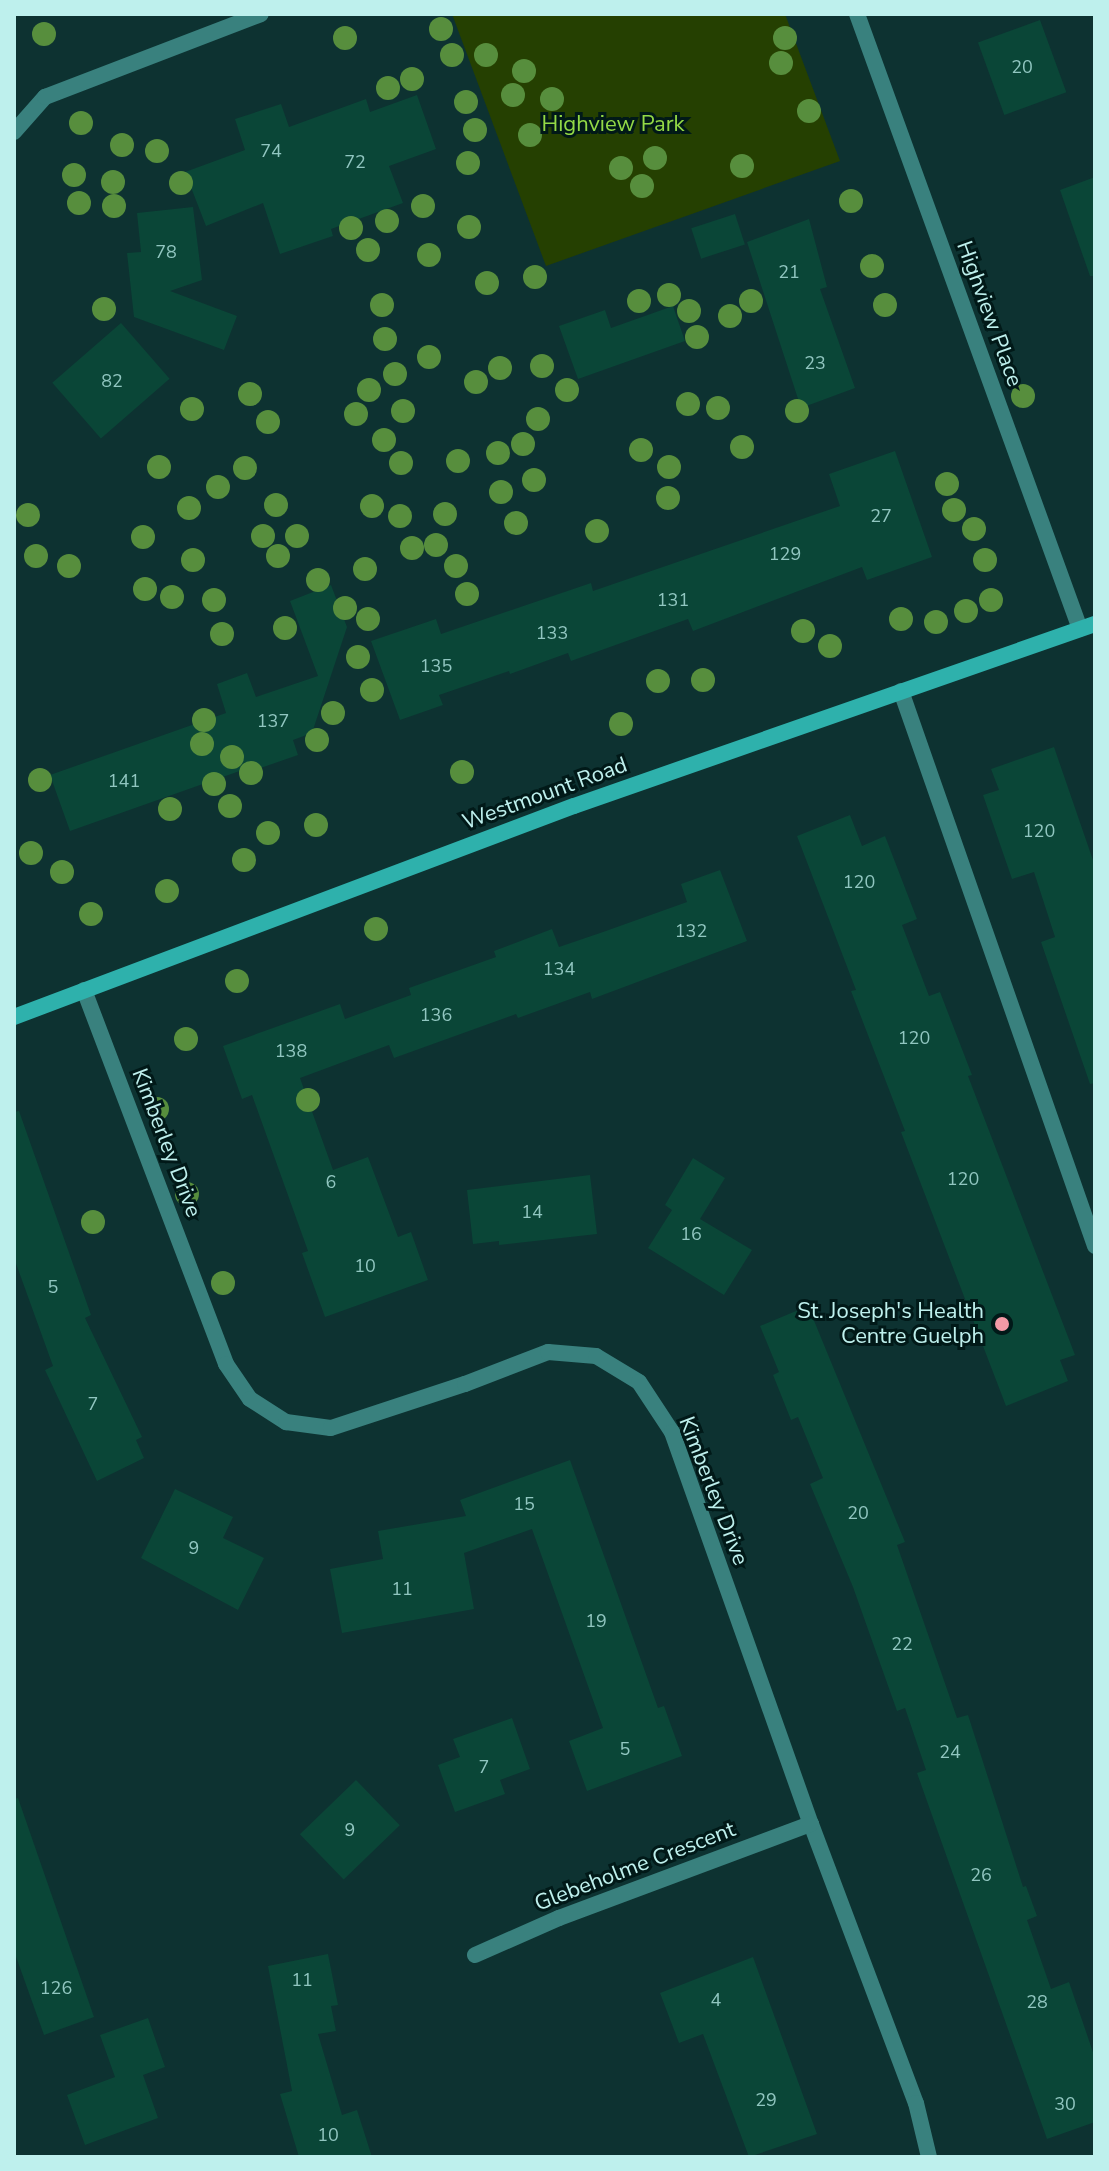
<!DOCTYPE html>
<html>
<head>
<meta charset="utf-8">
<style>
  body { margin:0 }
  #map { position:relative; width:1109px; height:2171px; overflow:hidden; background:#0d3231; font-family:"Nunito Sans",sans-serif }
  div>[style] { position:absolute }
  .green>* { inset:0; background:#254001 }
  .building>* { inset:0; background:#0a4637; transform-origin:0 0 }
  .street>* { height:16px; margin:-8px; padding:0 8px; transform-origin:8px; border-radius:8px; background:#39817e }
  .secondary>* { height:16px; margin:-8px; padding:0 8px; transform-origin:8px; border-radius:8px; background:#2eb1ac }
  .trees>* { width:24px; height:24px; margin:-12px; border-radius:50%; background:#578e3d }
  .dots>* { width:22px; height:22px; translate:-50% -50%; box-sizing:border-box; border:4px solid #011918; border-radius:50% }
  span { translate:-50% -50%; white-space:nowrap; text-align:center; line-height:1.15; -webkit-text-stroke:6px #011918; paint-order:stroke }
  .number-label { font-size:18px; color:#91c6c0 }
  .number-label span { -webkit-text-stroke-width:0 }
  .park-label { font-size:22px; color:#93d946 }
  .street-label { font-size:22px; color:#bef0ed }
  .poi-label { font-size:22px; color:#bef0ed }
  .right { translate:-100% -50%; text-align:right }
  .frame { position:absolute; inset:0; border:16px solid #bef0ed; pointer-events:none }
</style>
</head>
<body>
<div id="map">
  <div class="green">
    <i style="clip-path:polygon(452px 14px,785px 14px,840px 161px,546px 266px)"></i>
  </div>
  <div class="building">
    <i style="left:1040px;top:20px;width:77px;height:66px;rotate:70deg"></i>
    <i style="clip-path:polygon(417px 95px,436px 149px,389px 166px,403px 203px,331px 229px,333px 236px,280px 254px,263px 203px,206px 226px,185px 172px,245px 150px,235px 119px,281px 104px,289px 127px,366px 99px,370px 112px)"></i>
    <i style="clip-path:polygon(1095px 177px,1095px 276px,1090px 276px,1060px 190px)"></i>
    <i style="clip-path:polygon(193px 207px,202px 280px,170px 291px,237px 316px,224px 350px,134px 317px,127px 253px,141px 252px,137px 213px)"></i>
    <i style="left:735px;top:214px;width:32px;height:46px;rotate:72deg"></i>
    <i style="clip-path:polygon(809px 219px,827px 287px,820px 289px,855px 388px,801px 408px,747px 242px)"></i>
    <i style="clip-path:polygon(673px 306px,685px 341px,578px 379px,559px 326px,605px 310px,611px 328px)"></i>
    <i style="left:121px;top:323px;width:74px;height:91px;rotate:49deg"></i>
    <i style="clip-path:polygon(895px 451px,932px 557px,867px 580px,862px 567px,693px 631px,688px 619px,571px 661px,568px 653px,510px 674px,509px 671px,439px 695px,443px 705px,400px 720px,371px 641px,436px 619px,441px 634px,591px 583px,593px 591px,840px 506px,829px 474px)"></i>
    <i style="clip-path:polygon(331px 585px,347px 627px,312px 733px,293px 740px,298px 755px,252px 771px,251px 767px,70px 831px,50px 775px,226px 713px,217px 684px,247px 673px,256px 697px,318px 676px,290px 601px)"></i>
    <i style="clip-path:polygon(1054px 747px,1095px 866px,1095px 1083px,1090px 1084px,1041px 942px,1055px 937px,1034px 872px,1012px 879px,983px 795px,999px 790px,991px 769px)"></i>
    <i style="clip-path:polygon(850px 815px,862px 846px,885px 836px,917px 919px,902px 925px,929px 996px,940px 992px,972px 1075px,968px 1076px,1075px 1355px,1060px 1360px,1068px 1381px,1006px 1406px,901px 1132px,905px 1131px,851px 991px,856px 990px,797px 836px)"></i>
    <i style="clip-path:polygon(720px 870px,747px 941px,592px 999px,590px 992px,518px 1018px,516px 1014px,394px 1058px,389px 1045px,300px 1078px,333px 1170px,368px 1157px,398px 1237px,411px 1232px,428px 1280px,325px 1317px,302px 1253px,308px 1251px,252px 1095px,242px 1099px,223px 1046px,340px 1004px,345px 1019px,411px 995px,409px 988px,496px 957px,494px 951px,552px 929px,559px 947px,603px 932px,687px 902px,681px 884px)"></i>
    <i style="clip-path:polygon(19px 1111px,91px 1315px,85px 1318px,142px 1437px,136px 1440px,144px 1458px,97px 1481px,45px 1370px,53px 1366px,14px 1258px,14px 1112px)"></i>
    <i style="clip-path:polygon(693px 1158px,725px 1178px,700px 1219px,752px 1250px,724px 1295px,648px 1248px,672px 1210px,665px 1205px)"></i>
    <i style="clip-path:polygon(590px 1175px,597px 1234px,499px 1245px,499px 1241px,473px 1244px,467px 1190px)"></i>
    <i style="clip-path:polygon(808px 1306px,905px 1542px,897px 1545px,957px 1718px,968px 1715px,1023px 1887px,1026px 1886px,1037px 1916px,1027px 1920px,1051px 1989px,1069px 1982px,1095px 2058px,1095px 2122px,1047px 2139px,917px 1773px,926px 1770px,905px 1708px,897px 1711px,853px 1587px,810px 1484px,823px 1478px,798px 1417px,791px 1420px,773px 1375px,779px 1372px,760px 1326px)"></i>
    <i style="clip-path:polygon(570px 1460px,658px 1708px,664px 1706px,682px 1756px,587px 1791px,569px 1741px,603px 1728px,532px 1529px,464px 1553px,474px 1609px,342px 1633px,330px 1569px,383px 1559px,378px 1531px,466px 1516px,460px 1500px)"></i>
    <i style="clip-path:polygon(175px 1489px,233px 1517px,223px 1538px,264px 1558px,238px 1610px,141px 1558px)"></i>
    <i style="clip-path:polygon(512px 1718px,530px 1769px,500px 1780px,505px 1794px,455px 1812px,438px 1765px,460px 1757px,453px 1739px)"></i>
    <i style="left:356px;top:1780px;width:63px;height:78px;rotate:46deg"></i>
    <i style="clip-path:polygon(18px 1798px,94px 2017px,44px 2035px,14px 1951px,14px 1799px)"></i>
    <i style="clip-path:polygon(328px 1954px,338px 2005px,331px 2006px,336px 2031px,318px 2034px,342px 2115px,357px 2110px,372px 2157px,299px 2157px,280px 2094px,292px 2091px,268px 1966px)"></i>
    <i style="clip-path:polygon(753px 1957px,817px 2134px,749px 2157px,703px 2034px,679px 2043px,660px 1993px)"></i>
    <i style="clip-path:polygon(148px 2018px,165px 2067px,143px 2075px,158px 2118px,85px 2145px,67px 2095px,115px 2077px,100px 2035px)"></i>
  </div>
  <div class="street">
    <i style="left:857px;top:14px;width:654px;rotate:70.07deg"></i>
    <i style="left:14px;top:132px;width:47px;rotate:-48.5deg"></i>
    <i style="left:45px;top:97px;width:231px;rotate:-21deg"></i>
    <i style="left:901px;top:691px;width:588px;rotate:70.73deg"></i>
    <i style="left:84px;top:990px;width:400px;rotate:69.2deg"></i>
    <i style="left:226px;top:1364px;width:42px;rotate:55.6deg"></i>
    <i style="left:250px;top:1399px;width:43px;rotate:32.6deg"></i>
    <i style="left:286px;top:1422px;width:45px;rotate:7.6deg"></i>
    <i style="left:331px;top:1428px;width:141px;rotate:-18.2deg"></i>
    <i style="left:465px;top:1384px;width:89px;rotate:-21.1deg"></i>
    <i style="left:548px;top:1352px;width:48px;rotate:4.8deg"></i>
    <i style="left:596px;top:1356px;width:50px;rotate:31.2deg"></i>
    <i style="left:639px;top:1382px;width:60px;rotate:56.6deg"></i>
    <i style="left:672px;top:1432px;width:416px;rotate:70.5deg"></i>
    <i style="left:811px;top:1824px;width:298px;rotate:69.4deg"></i>
    <i style="left:916px;top:2103px;width:56px;rotate:76.5deg"></i>
    <i style="left:475px;top:1955px;width:92px;rotate:-23.8deg"></i>
    <i style="left:559px;top:1918px;width:269px;rotate:-20.5deg"></i>
  </div>
  <div class="secondary">
    <i style="left:14px;top:1017px;width:598px;rotate:-20.65deg"></i>
    <i style="left:574px;top:806px;width:552px;rotate:-19.26deg"></i>
  </div>
  <div class="trees">
    <i style="left:441px;top:29px"></i>
    <i style="left:44px;top:34px"></i>
    <i style="left:345px;top:38px"></i>
    <i style="left:785px;top:38px"></i>
    <i style="left:452px;top:55px"></i>
    <i style="left:486px;top:55px"></i>
    <i style="left:781px;top:63px"></i>
    <i style="left:524px;top:71px"></i>
    <i style="left:412px;top:79px"></i>
    <i style="left:388px;top:88px"></i>
    <i style="left:513px;top:95px"></i>
    <i style="left:552px;top:99px"></i>
    <i style="left:466px;top:102px"></i>
    <i style="left:809px;top:111px"></i>
    <i style="left:81px;top:123px"></i>
    <i style="left:475px;top:130px"></i>
    <i style="left:530px;top:135px"></i>
    <i style="left:122px;top:145px"></i>
    <i style="left:157px;top:151px"></i>
    <i style="left:655px;top:158px"></i>
    <i style="left:468px;top:163px"></i>
    <i style="left:742px;top:166px"></i>
    <i style="left:621px;top:168px"></i>
    <i style="left:74px;top:175px"></i>
    <i style="left:113px;top:182px"></i>
    <i style="left:181px;top:183px"></i>
    <i style="left:642px;top:186px"></i>
    <i style="left:851px;top:201px"></i>
    <i style="left:79px;top:203px"></i>
    <i style="left:114px;top:206px"></i>
    <i style="left:423px;top:206px"></i>
    <i style="left:387px;top:221px"></i>
    <i style="left:469px;top:227px"></i>
    <i style="left:351px;top:228px"></i>
    <i style="left:368px;top:250px"></i>
    <i style="left:429px;top:255px"></i>
    <i style="left:872px;top:266px"></i>
    <i style="left:535px;top:277px"></i>
    <i style="left:487px;top:283px"></i>
    <i style="left:669px;top:295px"></i>
    <i style="left:639px;top:301px"></i>
    <i style="left:751px;top:301px"></i>
    <i style="left:382px;top:305px"></i>
    <i style="left:885px;top:305px"></i>
    <i style="left:104px;top:309px"></i>
    <i style="left:689px;top:311px"></i>
    <i style="left:730px;top:316px"></i>
    <i style="left:697px;top:337px"></i>
    <i style="left:385px;top:339px"></i>
    <i style="left:429px;top:357px"></i>
    <i style="left:542px;top:366px"></i>
    <i style="left:500px;top:368px"></i>
    <i style="left:395px;top:374px"></i>
    <i style="left:476px;top:382px"></i>
    <i style="left:369px;top:390px"></i>
    <i style="left:567px;top:390px"></i>
    <i style="left:250px;top:394px"></i>
    <i style="left:1023px;top:396px"></i>
    <i style="left:688px;top:404px"></i>
    <i style="left:718px;top:408px"></i>
    <i style="left:192px;top:409px"></i>
    <i style="left:403px;top:411px"></i>
    <i style="left:797px;top:411px"></i>
    <i style="left:356px;top:414px"></i>
    <i style="left:538px;top:419px"></i>
    <i style="left:268px;top:422px"></i>
    <i style="left:384px;top:440px"></i>
    <i style="left:523px;top:444px"></i>
    <i style="left:742px;top:447px"></i>
    <i style="left:641px;top:450px"></i>
    <i style="left:498px;top:453px"></i>
    <i style="left:458px;top:461px"></i>
    <i style="left:401px;top:463px"></i>
    <i style="left:159px;top:467px"></i>
    <i style="left:669px;top:467px"></i>
    <i style="left:245px;top:468px"></i>
    <i style="left:534px;top:480px"></i>
    <i style="left:947px;top:484px"></i>
    <i style="left:218px;top:487px"></i>
    <i style="left:501px;top:492px"></i>
    <i style="left:668px;top:498px"></i>
    <i style="left:276px;top:505px"></i>
    <i style="left:372px;top:506px"></i>
    <i style="left:189px;top:508px"></i>
    <i style="left:954px;top:510px"></i>
    <i style="left:445px;top:514px"></i>
    <i style="left:28px;top:515px"></i>
    <i style="left:400px;top:516px"></i>
    <i style="left:516px;top:523px"></i>
    <i style="left:974px;top:529px"></i>
    <i style="left:597px;top:531px"></i>
    <i style="left:263px;top:536px"></i>
    <i style="left:297px;top:536px"></i>
    <i style="left:143px;top:537px"></i>
    <i style="left:436px;top:545px"></i>
    <i style="left:412px;top:548px"></i>
    <i style="left:36px;top:556px"></i>
    <i style="left:278px;top:556px"></i>
    <i style="left:193px;top:560px"></i>
    <i style="left:985px;top:560px"></i>
    <i style="left:69px;top:566px"></i>
    <i style="left:456px;top:566px"></i>
    <i style="left:365px;top:569px"></i>
    <i style="left:318px;top:580px"></i>
    <i style="left:145px;top:589px"></i>
    <i style="left:467px;top:594px"></i>
    <i style="left:172px;top:597px"></i>
    <i style="left:214px;top:600px"></i>
    <i style="left:991px;top:600px"></i>
    <i style="left:345px;top:608px"></i>
    <i style="left:966px;top:611px"></i>
    <i style="left:368px;top:619px"></i>
    <i style="left:901px;top:619px"></i>
    <i style="left:936px;top:622px"></i>
    <i style="left:285px;top:628px"></i>
    <i style="left:803px;top:631px"></i>
    <i style="left:222px;top:634px"></i>
    <i style="left:830px;top:646px"></i>
    <i style="left:358px;top:657px"></i>
    <i style="left:703px;top:680px"></i>
    <i style="left:658px;top:681px"></i>
    <i style="left:372px;top:690px"></i>
    <i style="left:333px;top:713px"></i>
    <i style="left:204px;top:720px"></i>
    <i style="left:621px;top:724px"></i>
    <i style="left:317px;top:740px"></i>
    <i style="left:202px;top:744px"></i>
    <i style="left:232px;top:757px"></i>
    <i style="left:462px;top:772px"></i>
    <i style="left:251px;top:773px"></i>
    <i style="left:40px;top:780px"></i>
    <i style="left:214px;top:784px"></i>
    <i style="left:230px;top:806px"></i>
    <i style="left:170px;top:809px"></i>
    <i style="left:316px;top:825px"></i>
    <i style="left:268px;top:833px"></i>
    <i style="left:31px;top:853px"></i>
    <i style="left:244px;top:860px"></i>
    <i style="left:62px;top:872px"></i>
    <i style="left:167px;top:891px"></i>
    <i style="left:91px;top:914px"></i>
    <i style="left:376px;top:929px"></i>
    <i style="left:237px;top:981px"></i>
    <i style="left:186px;top:1039px"></i>
    <i style="left:308px;top:1100px"></i>
    <i style="left:157px;top:1109px"></i>
    <i style="left:187px;top:1194px"></i>
    <i style="left:93px;top:1222px"></i>
    <i style="left:223px;top:1283px"></i>
  </div>
  <div class="dots">
    <i style="left:1002px;top:1324px;background:#f49aa6"></i>
  </div>
  <div class="number-label">
    <span style="left:1022px;top:67px">20</span>
    <span style="left:271px;top:151px">74</span>
    <span style="left:355px;top:162px">72</span>
    <span style="left:166px;top:252px">78</span>
    <span style="left:789px;top:272px">21</span>
    <span style="left:815px;top:363px">23</span>
    <span style="left:112px;top:381px">82</span>
    <span style="left:881px;top:516px">27</span>
    <span style="left:785px;top:554px">129</span>
    <span style="left:673px;top:600px">131</span>
    <span style="left:552px;top:633px">133</span>
    <span style="left:436px;top:666px">135</span>
    <span style="left:273px;top:721px">137</span>
    <span style="left:124px;top:781px">141</span>
    <span style="left:1039px;top:831px">120</span>
    <span style="left:859px;top:882px">120</span>
    <span style="left:691px;top:931px">132</span>
    <span style="left:559px;top:969px">134</span>
    <span style="left:436px;top:1015px">136</span>
    <span style="left:914px;top:1038px">120</span>
    <span style="left:291px;top:1051px">138</span>
    <span style="left:963px;top:1179px">120</span>
    <span style="left:331px;top:1182px">6</span>
    <span style="left:532px;top:1212px">14</span>
    <span style="left:691px;top:1234px">16</span>
    <span style="left:365px;top:1266px">10</span>
    <span style="left:53px;top:1287px">5</span>
    <span style="left:93px;top:1404px">7</span>
    <span style="left:524px;top:1504px">15</span>
    <span style="left:858px;top:1513px">20</span>
    <span style="left:194px;top:1548px">9</span>
    <span style="left:402px;top:1589px">11</span>
    <span style="left:596px;top:1621px">19</span>
    <span style="left:902px;top:1644px">22</span>
    <span style="left:625px;top:1749px">5</span>
    <span style="left:950px;top:1752px">24</span>
    <span style="left:484px;top:1767px">7</span>
    <span style="left:350px;top:1830px">9</span>
    <span style="left:981px;top:1875px">26</span>
    <span style="left:302px;top:1980px">11</span>
    <span style="left:56px;top:1988px">126</span>
    <span style="left:716px;top:2000px">4</span>
    <span style="left:1037px;top:2002px">28</span>
    <span style="left:766px;top:2100px">29</span>
    <span style="left:1065px;top:2104px">30</span>
    <span style="left:328px;top:2135px">10</span>
  </div>
  <div class="park-label">
    <span style="left:613px;top:125px">Highview Park</span>
  </div>
  <div class="street-label">
    <span style="left:989px;top:314px;rotate:70deg">Highview Place</span>
    <span style="left:545px;top:794px;rotate:-20deg">Westmount Road</span>
    <span style="left:166px;top:1143px;rotate:69deg">Kimberley Drive</span>
    <span style="left:713px;top:1491px;rotate:69deg">Kimberley Drive</span>
    <span style="left:635px;top:1867px;rotate:-21deg">Glebeholme Crescent</span>
  </div>
  <div class="poi-label">
    <span class="right" style="left:984px;top:1324px">St. Joseph's Health<br>Centre Guelph</span>
  </div>
  <div class="frame"></div>
</div>
</body>
</html>
